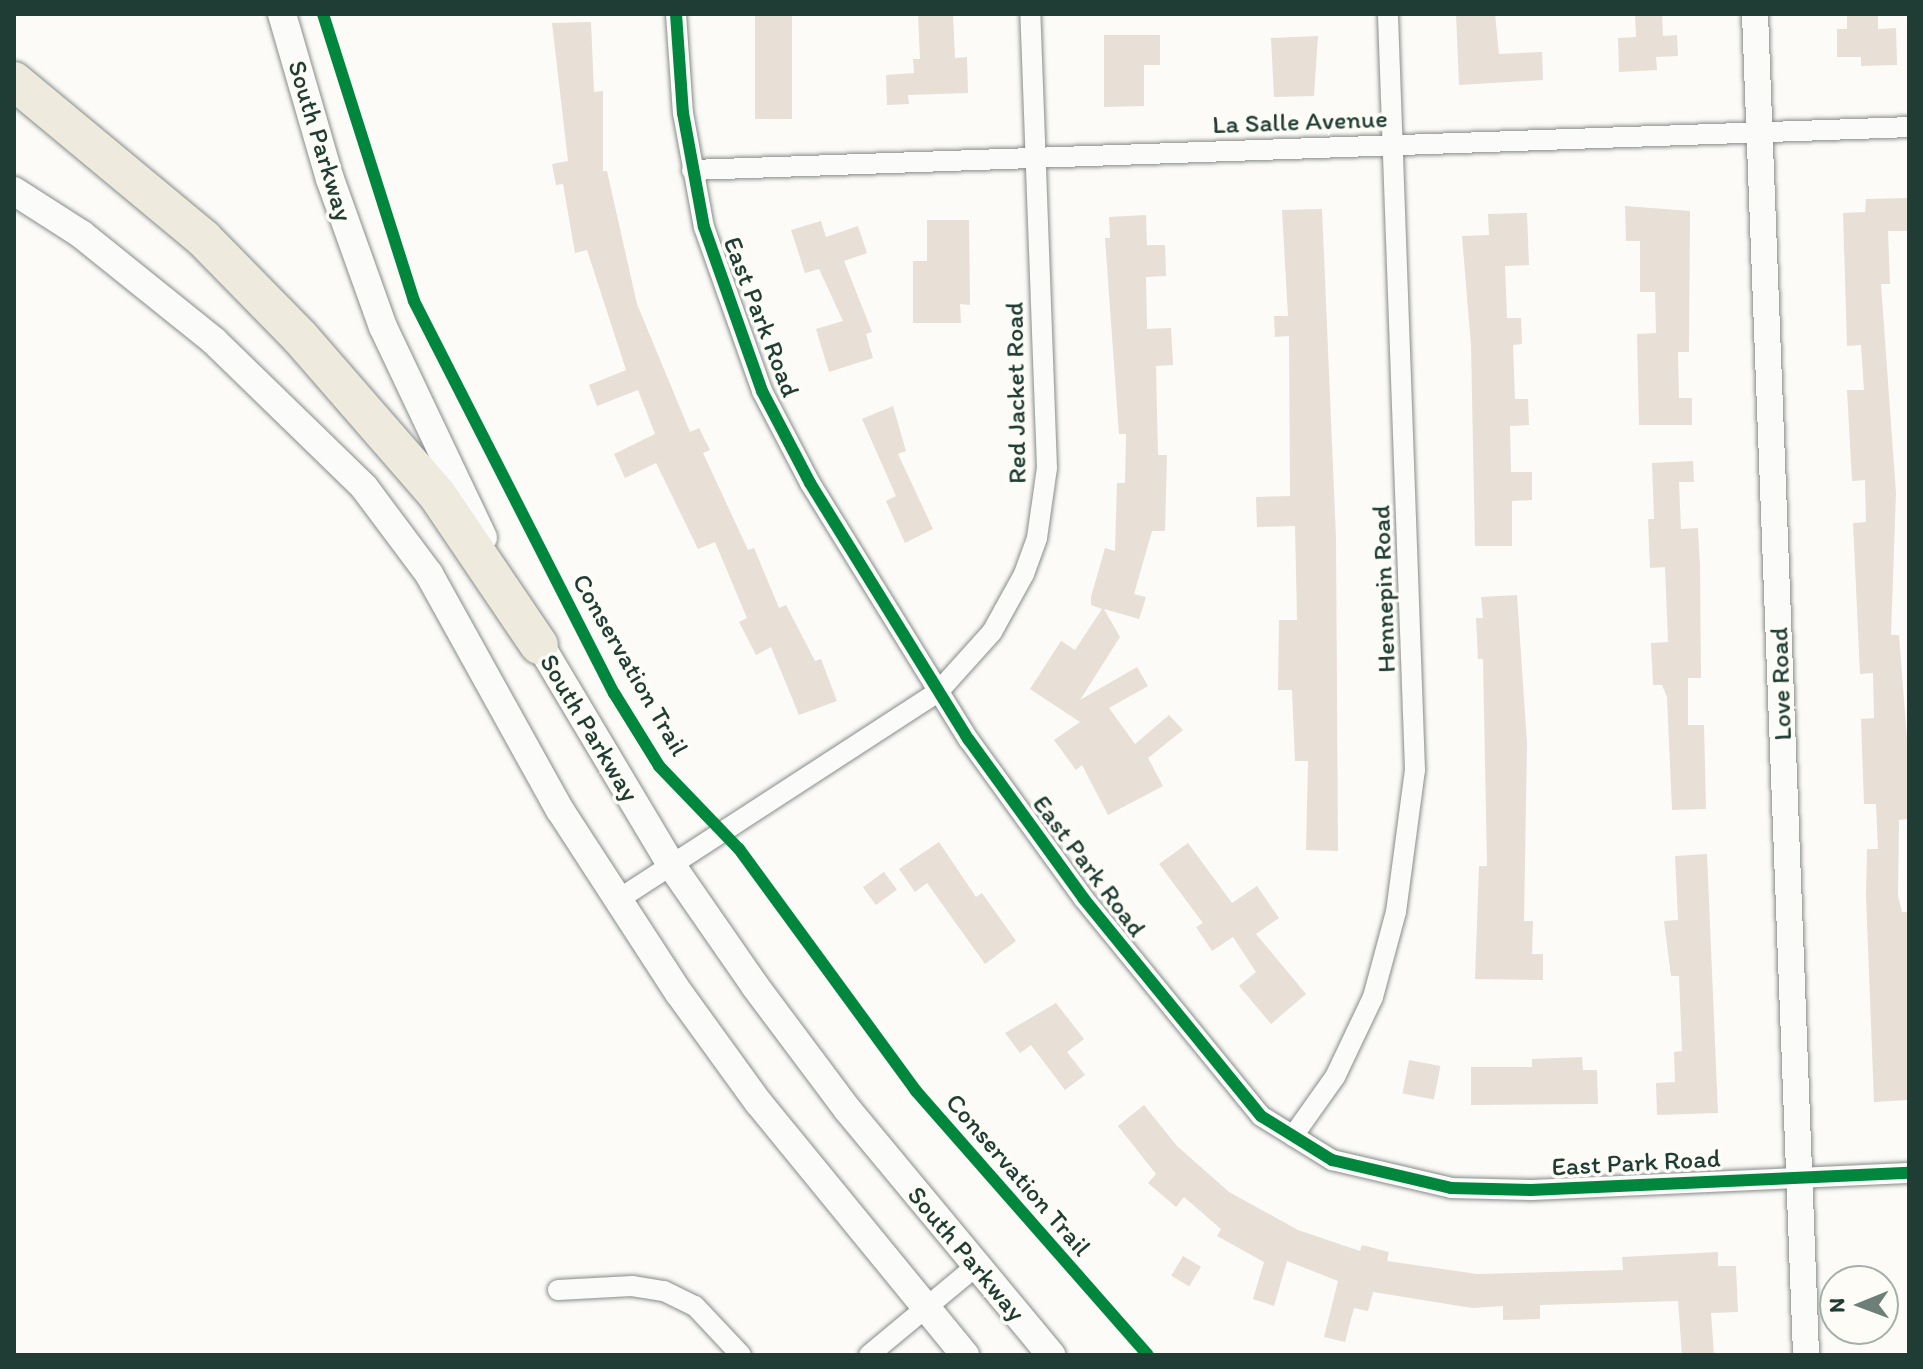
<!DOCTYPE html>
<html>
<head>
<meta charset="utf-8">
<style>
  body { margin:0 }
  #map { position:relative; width:1923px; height:1369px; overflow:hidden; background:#fcfbf8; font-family:Itim,sans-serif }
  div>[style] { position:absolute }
  .building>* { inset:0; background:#e8dfd6; transform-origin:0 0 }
  .roads { filter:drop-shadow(0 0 2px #888d8a) drop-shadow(0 0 2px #888d8a) }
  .minor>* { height:20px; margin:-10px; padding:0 10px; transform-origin:10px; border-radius:10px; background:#fbfbf9 }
  .tertiary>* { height:26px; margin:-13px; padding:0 13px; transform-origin:13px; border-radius:13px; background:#fbfbf9 }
  .secondary>* { height:28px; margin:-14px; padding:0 14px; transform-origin:14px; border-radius:14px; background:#fbfbf9 }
  .motorway>* { height:38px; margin:-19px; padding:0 19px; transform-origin:19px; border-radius:19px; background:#eeeadd }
  .cycleway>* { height:12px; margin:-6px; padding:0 6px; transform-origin:6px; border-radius:6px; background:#00873e }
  span { translate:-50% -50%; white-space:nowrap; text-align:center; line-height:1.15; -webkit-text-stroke:7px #fdfcf7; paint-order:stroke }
  .street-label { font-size:26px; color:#1f3d34 }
  .frame { position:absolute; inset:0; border:16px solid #1f3d34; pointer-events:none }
  .north { position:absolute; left:1819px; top:1265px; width:80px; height:80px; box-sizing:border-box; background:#fdfcf7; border:2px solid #a4b0a9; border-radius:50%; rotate:269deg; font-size:22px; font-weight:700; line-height:32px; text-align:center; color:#1f3d34 }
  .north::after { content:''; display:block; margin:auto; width:28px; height:36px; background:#6c8079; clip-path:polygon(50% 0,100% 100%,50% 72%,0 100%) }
</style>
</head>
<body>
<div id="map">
  <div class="building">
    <i style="left:755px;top:14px;width:37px;height:105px"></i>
    <i style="clip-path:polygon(918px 14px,953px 14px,955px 58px,967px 57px,968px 93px,908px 95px,909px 104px,887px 105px,886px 75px,914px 73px,913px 59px,920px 59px)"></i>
    <i style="clip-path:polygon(1456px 14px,1495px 14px,1499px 54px,1542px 52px,1543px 80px,1459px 85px)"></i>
    <i style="clip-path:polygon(1635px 14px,1662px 14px,1663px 36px,1677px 35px,1678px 56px,1656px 57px,1657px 70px,1619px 72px,1618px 38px,1636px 37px)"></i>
    <i style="clip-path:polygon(1847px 14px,1878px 14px,1878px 29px,1896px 28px,1897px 65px,1861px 66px,1861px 57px,1837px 57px,1837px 29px,1847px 29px)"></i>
    <i style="clip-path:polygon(591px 22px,594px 92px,603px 91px,603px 171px,607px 171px,637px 304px,690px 432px,699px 428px,710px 450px,703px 453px,748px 550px,754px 548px,779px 608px,786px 605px,815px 661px,821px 659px,837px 701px,799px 715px,771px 647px,756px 655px,739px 622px,747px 618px,715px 542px,698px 549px,656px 463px,625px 478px,614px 454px,655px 434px,638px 390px,597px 406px,589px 385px,626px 370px,587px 250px,575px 253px,563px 184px,556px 185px,552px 164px,568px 161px,552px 23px)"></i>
    <i style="clip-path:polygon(1104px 35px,1160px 35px,1160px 65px,1144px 65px,1144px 106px,1104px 107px)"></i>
    <i style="clip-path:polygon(1318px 36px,1314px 96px,1274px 97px,1271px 38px)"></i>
    <i style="clip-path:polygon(1909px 198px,1909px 231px,1888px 231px,1890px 284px,1881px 284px,1896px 493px,1891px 635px,1899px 635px,1909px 765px,1908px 819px,1899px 820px,1898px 896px,1902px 912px,1909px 912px,1909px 1100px,1874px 1102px,1866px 896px,1867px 849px,1878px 849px,1876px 804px,1864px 804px,1861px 719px,1874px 718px,1873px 673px,1860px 674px,1853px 523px,1866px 522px,1865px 480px,1852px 481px,1847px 390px,1864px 390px,1861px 345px,1847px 346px,1843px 213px,1865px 212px,1866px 199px)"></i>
    <i style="clip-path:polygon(1625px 206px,1690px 211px,1689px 352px,1678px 352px,1679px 398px,1692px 398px,1692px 425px,1639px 425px,1637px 334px,1656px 333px,1655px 292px,1640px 292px,1640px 241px,1626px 241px)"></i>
    <i style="clip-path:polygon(1322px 209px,1336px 537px,1338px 851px,1306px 850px,1308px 761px,1295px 761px,1292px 690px,1278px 690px,1279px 620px,1297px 620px,1295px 526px,1257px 527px,1256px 497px,1290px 496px,1289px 336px,1275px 337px,1274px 316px,1288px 316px,1282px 210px)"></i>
    <i style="clip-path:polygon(1527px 213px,1529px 265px,1505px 266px,1507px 318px,1521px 318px,1522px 344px,1513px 345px,1515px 399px,1528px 399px,1529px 425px,1510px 426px,1511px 472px,1532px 472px,1532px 500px,1512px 501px,1512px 546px,1475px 546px,1471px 346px,1462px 236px,1489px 235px,1488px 214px)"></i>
    <i style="clip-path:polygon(1146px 215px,1147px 245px,1165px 245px,1166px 276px,1146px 277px,1147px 329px,1171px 328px,1173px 365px,1156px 366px,1158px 455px,1167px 455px,1165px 531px,1152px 531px,1134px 594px,1146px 597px,1139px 619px,1104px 609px,1120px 637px,1080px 700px,1137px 667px,1148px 686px,1109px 708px,1135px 744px,1169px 715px,1183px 730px,1148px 758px,1163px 786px,1108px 815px,1082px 765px,1076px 770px,1054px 740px,1080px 722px,1030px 689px,1061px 641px,1075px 650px,1102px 609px,1091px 605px,1091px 597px,1105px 548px,1115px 551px,1117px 483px,1125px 483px,1126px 434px,1119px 434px,1105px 238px,1110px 238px,1109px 217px)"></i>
    <i style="clip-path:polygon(927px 220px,969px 220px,970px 305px,960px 304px,961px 323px,913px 323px,913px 261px,927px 261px)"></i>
    <i style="clip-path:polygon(821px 221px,826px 237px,858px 226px,867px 253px,844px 261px,872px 332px,866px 334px,873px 358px,829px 372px,816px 329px,843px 321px,819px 269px,805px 273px,791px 230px)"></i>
    <i style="clip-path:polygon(893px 406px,906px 451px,898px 454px,933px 529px,905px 543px,886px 501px,896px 496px,862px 419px)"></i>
    <i style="clip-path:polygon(1693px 461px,1694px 482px,1679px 482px,1681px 529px,1698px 528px,1700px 566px,1701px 678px,1688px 678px,1688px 725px,1704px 725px,1706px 809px,1672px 810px,1667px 697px,1662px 685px,1653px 685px,1651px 643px,1668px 642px,1665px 567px,1650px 568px,1648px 519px,1654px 519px,1652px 463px)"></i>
    <i style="clip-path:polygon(1517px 595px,1527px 743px,1524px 921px,1533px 921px,1532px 954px,1543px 954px,1543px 980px,1475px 979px,1479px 866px,1487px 866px,1483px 659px,1478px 659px,1476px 618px,1483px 618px,1481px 597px)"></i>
    <i style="clip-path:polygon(939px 842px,976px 897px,982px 893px,1016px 941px,985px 964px,927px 883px,915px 892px,899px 869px)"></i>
    <i style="clip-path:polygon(1188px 843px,1232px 903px,1257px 886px,1279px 918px,1256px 934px,1306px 994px,1271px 1024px,1239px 986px,1256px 972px,1233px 937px,1212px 951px,1196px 927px,1203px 923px,1159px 864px)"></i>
    <i style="clip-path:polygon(1707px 854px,1718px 1113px,1657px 1115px,1656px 1083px,1675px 1082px,1674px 1052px,1682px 1051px,1679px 976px,1671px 976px,1664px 921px,1678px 920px,1675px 856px)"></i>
    <i style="left:884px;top:872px;width:22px;height:26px;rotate:54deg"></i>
    <i style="clip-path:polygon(1056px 1003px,1084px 1039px,1067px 1052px,1085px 1075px,1065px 1090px,1031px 1045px,1020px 1053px,1005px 1033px)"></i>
    <i style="clip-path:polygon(1582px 1057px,1583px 1070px,1597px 1070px,1598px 1104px,1471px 1105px,1471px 1067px,1532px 1067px,1532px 1059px)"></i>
    <i style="left:1409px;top:1060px;width:32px;height:34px;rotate:11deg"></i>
    <i style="clip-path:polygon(1144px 1105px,1177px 1146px,1229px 1192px,1298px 1230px,1360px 1251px,1362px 1245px,1389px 1252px,1387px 1261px,1477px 1274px,1623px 1270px,1622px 1257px,1718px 1252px,1718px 1266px,1736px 1266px,1738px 1312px,1711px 1313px,1714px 1355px,1682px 1355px,1678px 1301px,1540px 1305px,1540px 1319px,1503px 1320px,1503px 1306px,1472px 1308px,1373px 1292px,1368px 1311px,1354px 1308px,1345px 1342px,1324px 1337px,1338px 1281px,1287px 1261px,1274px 1306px,1253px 1299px,1264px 1262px,1217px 1236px,1221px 1229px,1184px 1197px,1176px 1207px,1148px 1183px,1156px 1174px,1118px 1126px)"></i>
    <i style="left:1183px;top:1256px;width:21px;height:23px;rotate:31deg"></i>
  </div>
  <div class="roads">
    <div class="minor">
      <i style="left:676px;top:14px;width:99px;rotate:86deg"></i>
      <i style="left:683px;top:113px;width:116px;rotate:79.6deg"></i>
      <i style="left:704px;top:227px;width:174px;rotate:70.5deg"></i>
      <i style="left:762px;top:391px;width:104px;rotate:62.4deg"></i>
      <i style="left:810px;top:483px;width:302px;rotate:58.3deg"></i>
      <i style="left:969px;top:740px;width:196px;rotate:54.1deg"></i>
      <i style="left:1084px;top:899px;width:280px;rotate:50.8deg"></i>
      <i style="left:1261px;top:1116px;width:84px;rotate:31.8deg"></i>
      <i style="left:1332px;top:1160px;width:122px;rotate:13.2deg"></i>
      <i style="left:1451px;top:1188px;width:80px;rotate:1.4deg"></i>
      <i style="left:1531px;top:1190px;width:378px;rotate:-2.6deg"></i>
      <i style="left:692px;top:170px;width:1218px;rotate:-2.02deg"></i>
      <i style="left:616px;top:901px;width:384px;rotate:-33deg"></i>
      <i style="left:938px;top:692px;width:81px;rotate:-48deg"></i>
      <i style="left:992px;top:632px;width:66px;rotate:-61.1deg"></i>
      <i style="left:1024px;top:574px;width:38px;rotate:-70deg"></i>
      <i style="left:1037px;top:538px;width:71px;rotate:-81.9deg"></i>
      <i style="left:1047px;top:468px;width:454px;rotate:-92.1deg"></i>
      <i style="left:1293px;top:1136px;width:72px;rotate:-54.6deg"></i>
      <i style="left:1335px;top:1077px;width:89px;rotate:-64.6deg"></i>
      <i style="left:1373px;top:997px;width:88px;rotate:-74.9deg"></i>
      <i style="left:1396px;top:912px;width:143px;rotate:-82.4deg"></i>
      <i style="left:1415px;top:770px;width:756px;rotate:-92.05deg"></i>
      <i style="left:558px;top:1290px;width:74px;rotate:-3.1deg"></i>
      <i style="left:632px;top:1286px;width:32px;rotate:9deg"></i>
      <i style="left:664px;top:1291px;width:34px;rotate:26deg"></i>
      <i style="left:695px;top:1306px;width:67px;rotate:46.8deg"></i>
      <i style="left:869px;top:1355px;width:138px;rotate:-39.7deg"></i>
    </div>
    <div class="tertiary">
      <i style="left:1755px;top:14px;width:1342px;rotate:87.82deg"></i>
    </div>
    <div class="secondary">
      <i style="left:282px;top:14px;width:172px;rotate:73.8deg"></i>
      <i style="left:330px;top:179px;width:157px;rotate:70.3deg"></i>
      <i style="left:383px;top:327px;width:233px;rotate:64.6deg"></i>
      <i style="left:14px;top:191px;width:80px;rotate:32.7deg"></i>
      <i style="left:81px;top:234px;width:171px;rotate:38.8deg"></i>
      <i style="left:214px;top:341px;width:209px;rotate:44.2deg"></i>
      <i style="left:364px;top:487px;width:109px;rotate:53.2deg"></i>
      <i style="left:429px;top:574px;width:270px;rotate:61deg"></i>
      <i style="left:560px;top:810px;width:218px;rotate:57deg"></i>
      <i style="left:679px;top:993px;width:135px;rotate:54.1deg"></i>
      <i style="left:758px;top:1102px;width:327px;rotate:50.7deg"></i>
      <i style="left:530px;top:628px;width:277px;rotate:59.2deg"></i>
      <i style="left:672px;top:866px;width:146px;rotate:55.3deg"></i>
      <i style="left:755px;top:986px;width:154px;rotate:53.2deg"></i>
      <i style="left:847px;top:1109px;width:320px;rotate:50.3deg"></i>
    </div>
    <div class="motorway">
      <i style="left:14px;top:81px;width:247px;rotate:39.7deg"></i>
      <i style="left:204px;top:239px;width:137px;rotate:45.6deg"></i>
      <i style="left:300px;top:337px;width:211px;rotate:49deg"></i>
      <i style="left:438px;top:496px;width:180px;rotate:55.9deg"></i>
    </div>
  </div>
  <div class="cycleway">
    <i style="left:323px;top:14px;width:301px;rotate:72.4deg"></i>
    <i style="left:414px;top:301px;width:440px;rotate:63deg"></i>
    <i style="left:614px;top:693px;width:86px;rotate:58.3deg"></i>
    <i style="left:659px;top:766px;width:115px;rotate:46.1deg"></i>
    <i style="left:739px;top:849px;width:300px;rotate:53.8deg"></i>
    <i style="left:916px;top:1091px;width:351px;rotate:48.7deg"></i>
    <i style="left:676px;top:14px;width:99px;rotate:86deg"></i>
    <i style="left:683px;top:113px;width:116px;rotate:79.6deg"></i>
    <i style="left:704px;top:227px;width:174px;rotate:70.5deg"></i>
    <i style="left:762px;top:391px;width:104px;rotate:62.4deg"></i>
    <i style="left:810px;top:483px;width:302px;rotate:58.3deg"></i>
    <i style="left:969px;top:740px;width:196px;rotate:54.1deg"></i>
    <i style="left:1084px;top:899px;width:280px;rotate:50.8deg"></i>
    <i style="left:1261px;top:1116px;width:84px;rotate:31.8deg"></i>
    <i style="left:1332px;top:1160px;width:122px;rotate:13.2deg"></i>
    <i style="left:1451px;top:1188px;width:80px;rotate:1.4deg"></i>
    <i style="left:1531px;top:1190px;width:378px;rotate:-2.6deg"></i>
  </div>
  <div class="street-label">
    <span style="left:1300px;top:122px;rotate:-2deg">La Salle Avenue</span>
    <span style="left:320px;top:141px;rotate:73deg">South Parkway</span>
    <span style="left:761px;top:317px;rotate:69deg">East Park Road</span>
    <span style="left:1016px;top:393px;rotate:-91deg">Red Jacket Road</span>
    <span style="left:1384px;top:589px;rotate:-92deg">Hennepin Road</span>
    <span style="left:630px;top:665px;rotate:60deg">Conservation Trail</span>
    <span style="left:1781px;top:684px;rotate:-92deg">Love Road</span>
    <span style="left:589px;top:728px;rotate:59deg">South Parkway</span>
    <span style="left:1089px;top:866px;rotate:53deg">East Park Road</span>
    <span style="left:1636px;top:1163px;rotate:-3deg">East Park Road</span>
    <span style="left:1018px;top:1175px;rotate:49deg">Conservation Trail</span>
    <span style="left:966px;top:1254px;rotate:50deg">South Parkway</span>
  </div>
  <div class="frame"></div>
  <div class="north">N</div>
</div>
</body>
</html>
